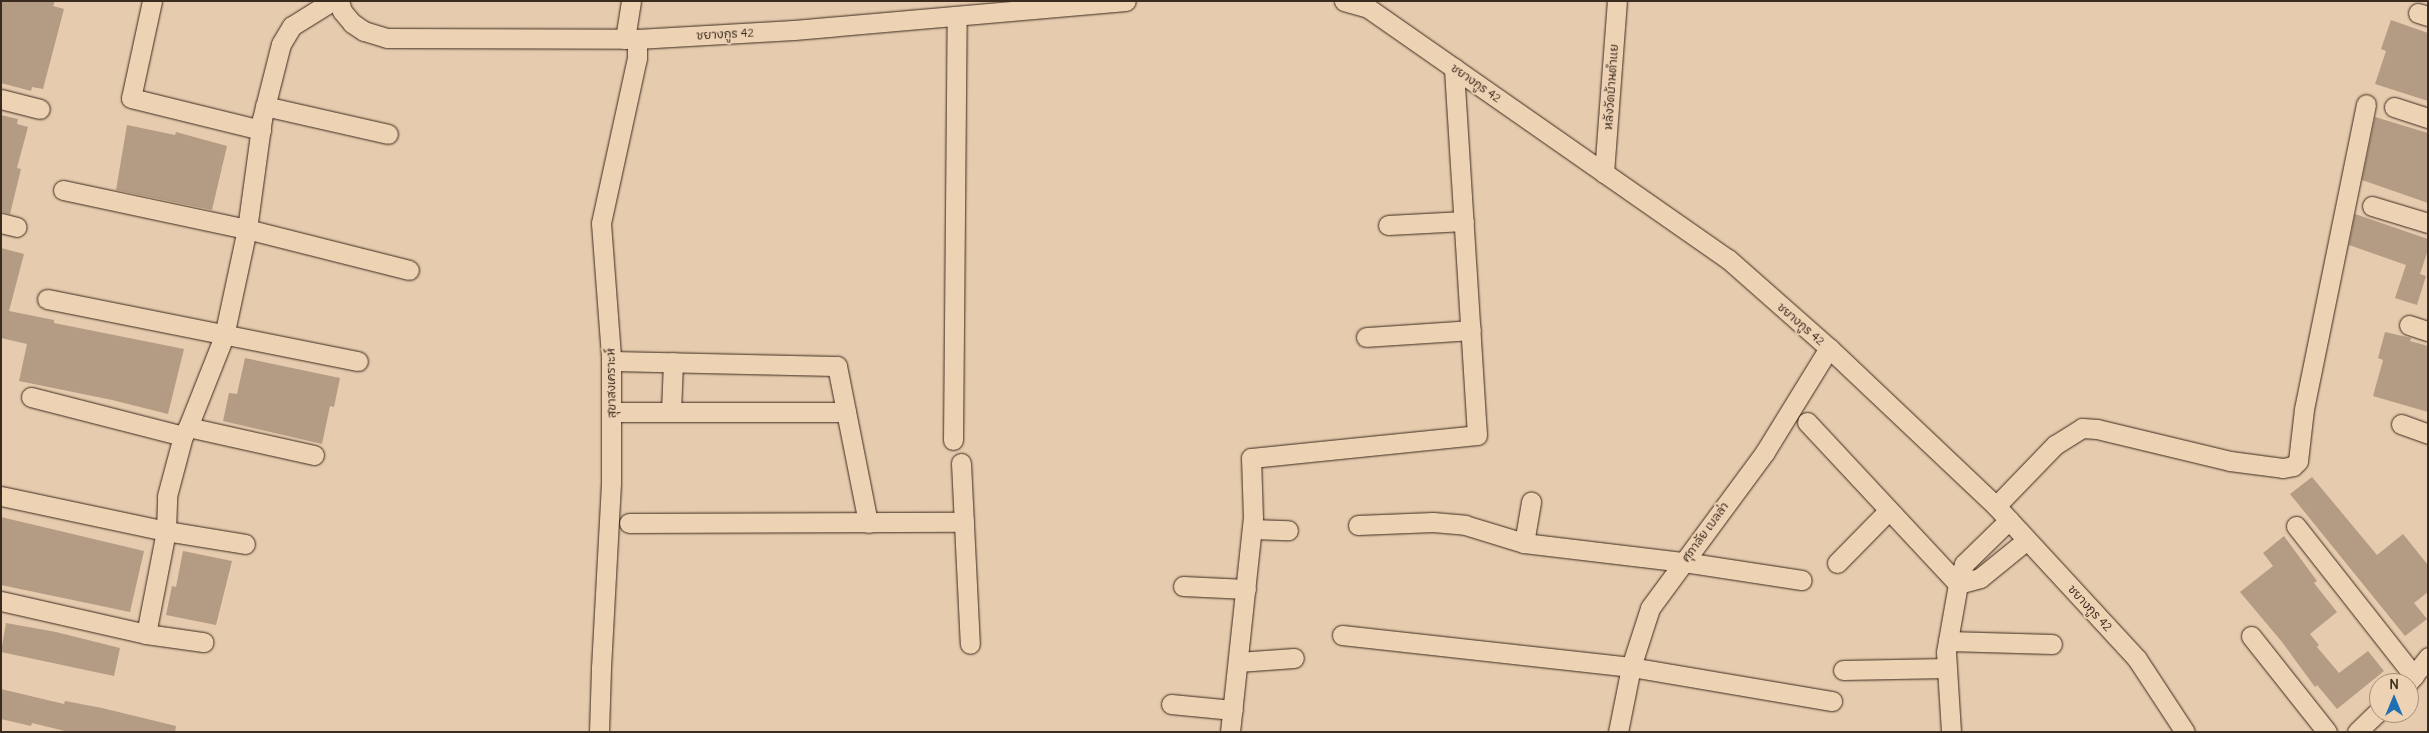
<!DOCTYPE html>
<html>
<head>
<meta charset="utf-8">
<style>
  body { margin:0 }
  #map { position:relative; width:2429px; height:733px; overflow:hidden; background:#e6cbae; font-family:Delius,"Playpen Sans Thai",sans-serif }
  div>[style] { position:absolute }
  .building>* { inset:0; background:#b49b83 }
  .roads { filter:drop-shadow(0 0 1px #3b2a1e) drop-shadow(0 0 1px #3b2a1e) }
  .minor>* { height:19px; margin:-9.5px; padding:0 9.5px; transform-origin:9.5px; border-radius:9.5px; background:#edd2b4 }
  span { translate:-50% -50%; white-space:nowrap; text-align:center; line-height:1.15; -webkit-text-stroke:4px #edd2b4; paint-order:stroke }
  .street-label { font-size:12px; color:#3b2a1e }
  .frame { position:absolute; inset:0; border:2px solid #3b2a1e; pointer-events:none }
  .north { position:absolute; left:2369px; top:673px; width:50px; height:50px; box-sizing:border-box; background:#edd2b4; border:1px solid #a68f78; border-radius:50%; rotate:0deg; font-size:14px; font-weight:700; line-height:20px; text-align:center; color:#3b2a1e }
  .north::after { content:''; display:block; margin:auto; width:18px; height:22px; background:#1f6fb2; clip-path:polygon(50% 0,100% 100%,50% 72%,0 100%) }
</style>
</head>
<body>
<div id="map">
  <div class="building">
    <i style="clip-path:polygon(1px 1px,55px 1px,53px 6px,64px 9px,43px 89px,32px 87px,31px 91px,1px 83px)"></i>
    <i style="clip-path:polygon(2391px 20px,2428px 33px,2428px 101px,2375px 84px,2386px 51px,2381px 49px)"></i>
    <i style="clip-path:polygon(1px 115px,18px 119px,17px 124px,28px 127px,17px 168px,21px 169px,10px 214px,1px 212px)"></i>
    <i style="clip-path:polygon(2375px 117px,2428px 133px,2428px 203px,2362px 180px)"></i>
    <i style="clip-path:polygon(127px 125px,175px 135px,176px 132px,227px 146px,212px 210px,116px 190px)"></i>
    <i style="clip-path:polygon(2355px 214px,2428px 239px,2428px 250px,2420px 274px,2426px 276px,2417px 305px,2395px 298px,2406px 265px,2349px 245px)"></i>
    <i style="clip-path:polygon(1px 248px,24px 254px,9px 311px,54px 320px,54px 323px,184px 349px,168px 414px,112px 400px,19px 381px,27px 344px,1px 338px)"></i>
    <i style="clip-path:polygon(2385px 332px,2411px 338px,2410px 341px,2428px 346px,2428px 412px,2373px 396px,2383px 360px,2378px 358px)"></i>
    <i style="clip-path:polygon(245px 358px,340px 378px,334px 407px,330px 406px,322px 444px,223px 421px,229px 393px,237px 394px)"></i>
    <i style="clip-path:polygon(2312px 477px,2377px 555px,2403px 534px,2428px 565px,2428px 592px,2414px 603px,2427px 619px,2405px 636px,2290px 494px)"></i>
    <i style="clip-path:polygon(1px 517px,144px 551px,130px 612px,1px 585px)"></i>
    <i style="clip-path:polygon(2284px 536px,2317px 581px,2314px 583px,2337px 612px,2310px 634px,2319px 645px,2317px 647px,2339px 673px,2368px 651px,2384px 671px,2337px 709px,2317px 685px,2315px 687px,2282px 642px,2240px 592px,2273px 566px,2263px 553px)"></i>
    <i style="clip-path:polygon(183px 551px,232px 561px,216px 625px,166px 615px,172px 586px,176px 587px)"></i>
    <i style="clip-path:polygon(6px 623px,56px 632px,120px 648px,114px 676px,1px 652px)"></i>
    <i style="clip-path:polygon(1px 689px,64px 704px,65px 701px,102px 708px,176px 726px,175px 732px,69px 732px,32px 723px,31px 726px,1px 719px)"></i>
  </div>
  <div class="roads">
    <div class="minor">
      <i style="left:152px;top:1px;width:99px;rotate:102.2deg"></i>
      <i style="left:131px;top:98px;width:134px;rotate:13.8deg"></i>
      <i style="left:339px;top:1px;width:10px;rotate:73deg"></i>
      <i style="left:342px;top:11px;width:16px;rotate:50deg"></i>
      <i style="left:352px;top:23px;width:14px;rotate:34deg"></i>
      <i style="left:364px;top:31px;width:24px;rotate:17deg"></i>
      <i style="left:387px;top:38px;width:250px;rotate:0.2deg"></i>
      <i style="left:637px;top:39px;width:157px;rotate:-3.3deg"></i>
      <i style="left:794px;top:30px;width:333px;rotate:-5deg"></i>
      <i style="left:1344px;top:1px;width:25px;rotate:16deg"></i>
      <i style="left:1368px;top:8px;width:439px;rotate:34.9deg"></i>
      <i style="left:1728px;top:259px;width:135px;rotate:41.4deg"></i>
      <i style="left:1829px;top:348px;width:230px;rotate:43.4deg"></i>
      <i style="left:1996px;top:506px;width:208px;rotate:47.3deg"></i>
      <i style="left:2137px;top:659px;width:87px;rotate:56.7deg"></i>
      <i style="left:2418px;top:13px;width:10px;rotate:17deg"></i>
      <i style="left:625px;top:39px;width:38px;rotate:-81deg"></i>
      <i style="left:1px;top:99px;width:40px;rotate:14.4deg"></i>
      <i style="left:265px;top:106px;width:126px;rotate:12.8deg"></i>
      <i style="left:2394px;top:107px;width:36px;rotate:18deg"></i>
      <i style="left:1604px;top:173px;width:172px;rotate:-85.7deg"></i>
      <i style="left:63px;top:190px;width:188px;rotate:12deg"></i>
      <i style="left:247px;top:229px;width:167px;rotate:14.2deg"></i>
      <i style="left:2372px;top:206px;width:59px;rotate:16.9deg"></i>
      <i style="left:1px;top:223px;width:16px;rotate:14deg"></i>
      <i style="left:1388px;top:225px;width:76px;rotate:-3deg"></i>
      <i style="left:47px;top:299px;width:317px;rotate:11.3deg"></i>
      <i style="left:2409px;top:325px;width:20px;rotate:18deg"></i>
      <i style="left:1366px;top:337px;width:105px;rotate:-3.8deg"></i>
      <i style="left:611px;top:361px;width:226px;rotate:1.3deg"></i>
      <i style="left:837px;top:366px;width:160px;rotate:78.8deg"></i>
      <i style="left:31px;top:397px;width:157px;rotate:14.4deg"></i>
      <i style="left:611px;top:412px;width:235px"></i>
      <i style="left:671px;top:412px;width:50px;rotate:-87.7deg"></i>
      <i style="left:1807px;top:422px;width:221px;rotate:47deg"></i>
      <i style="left:1958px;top:584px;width:69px;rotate:100deg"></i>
      <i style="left:1946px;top:652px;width:80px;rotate:86.4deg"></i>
      <i style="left:2401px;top:424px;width:29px;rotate:20deg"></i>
      <i style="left:188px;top:427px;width:129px;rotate:12.5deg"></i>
      <i style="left:953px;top:440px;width:424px;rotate:-89.5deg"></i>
      <i style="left:961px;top:463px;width:181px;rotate:87.2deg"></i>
      <i style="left:1px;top:496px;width:169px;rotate:12deg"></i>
      <i style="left:166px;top:531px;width:80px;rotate:9.3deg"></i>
      <i style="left:1996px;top:506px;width:85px;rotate:-46deg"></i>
      <i style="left:2055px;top:445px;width:32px;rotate:-32deg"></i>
      <i style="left:2082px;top:428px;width:15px;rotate:4deg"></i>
      <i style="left:2097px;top:429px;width:137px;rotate:13.5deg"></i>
      <i style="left:2230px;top:461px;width:53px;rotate:7.5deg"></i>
      <i style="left:2283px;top:468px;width:10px;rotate:-11deg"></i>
      <i style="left:2293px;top:466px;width:7px;rotate:-45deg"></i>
      <i style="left:2298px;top:461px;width:52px;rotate:-83.4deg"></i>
      <i style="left:2304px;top:409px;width:311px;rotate:-78.5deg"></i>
      <i style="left:2009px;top:520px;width:63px;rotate:135.6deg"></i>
      <i style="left:1964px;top:564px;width:21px;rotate:107deg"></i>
      <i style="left:1958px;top:584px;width:23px;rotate:-15deg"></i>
      <i style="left:1980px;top:578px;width:60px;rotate:-39deg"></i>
      <i style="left:629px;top:523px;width:335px;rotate:-0.2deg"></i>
      <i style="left:1358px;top:525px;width:75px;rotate:-2.3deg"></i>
      <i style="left:1433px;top:522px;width:32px;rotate:5deg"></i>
      <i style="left:1465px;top:525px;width:62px;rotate:17deg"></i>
      <i style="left:1524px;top:543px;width:161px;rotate:6.8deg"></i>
      <i style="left:1684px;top:562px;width:119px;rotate:8.7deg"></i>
      <i style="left:2296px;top:526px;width:191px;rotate:51.8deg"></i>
      <i style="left:1252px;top:529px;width:36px;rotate:2deg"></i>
      <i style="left:1524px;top:543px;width:42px;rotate:-80.3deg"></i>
      <i style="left:1837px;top:563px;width:74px;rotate:-45.5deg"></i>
      <i style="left:1183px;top:586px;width:63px;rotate:2.7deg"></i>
      <i style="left:1px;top:601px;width:149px;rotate:12.8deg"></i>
      <i style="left:146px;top:634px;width:58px;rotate:8deg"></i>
      <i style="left:146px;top:634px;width:105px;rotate:-79deg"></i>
      <i style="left:166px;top:531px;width:35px;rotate:-88deg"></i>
      <i style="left:167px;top:496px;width:62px;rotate:-75.1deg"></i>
      <i style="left:183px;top:436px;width:10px;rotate:-61deg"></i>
      <i style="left:188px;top:427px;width:98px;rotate:-68.4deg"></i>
      <i style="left:224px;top:336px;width:109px;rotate:-77.9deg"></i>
      <i style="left:247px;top:229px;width:111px;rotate:-82.2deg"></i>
      <i style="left:262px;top:119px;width:77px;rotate:-75.8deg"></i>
      <i style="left:281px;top:44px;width:21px;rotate:-59deg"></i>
      <i style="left:292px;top:26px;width:47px;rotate:-32deg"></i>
      <i style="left:1342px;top:635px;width:291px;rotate:6.3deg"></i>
      <i style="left:1631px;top:667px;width:204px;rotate:9.6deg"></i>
      <i style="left:2251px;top:636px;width:122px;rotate:51.6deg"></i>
      <i style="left:1948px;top:641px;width:104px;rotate:1.7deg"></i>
      <i style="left:1238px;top:662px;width:56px;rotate:-4.1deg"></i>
      <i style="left:1843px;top:670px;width:104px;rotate:-1.1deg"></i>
      <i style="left:2408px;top:683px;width:33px;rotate:-52deg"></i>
      <i style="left:1171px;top:704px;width:62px;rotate:5.5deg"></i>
      <i style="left:599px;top:732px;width:64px;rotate:-88.2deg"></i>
      <i style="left:601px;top:668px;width:186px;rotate:-86.9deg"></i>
      <i style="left:611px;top:482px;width:126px;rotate:-90deg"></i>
      <i style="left:611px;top:356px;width:133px;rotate:-94.3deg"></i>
      <i style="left:601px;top:223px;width:169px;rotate:-77.7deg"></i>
      <i style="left:637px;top:58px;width:19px;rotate:-90deg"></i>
      <i style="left:1230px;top:732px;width:215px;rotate:-83.9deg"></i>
      <i style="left:1253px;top:518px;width:60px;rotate:-91.9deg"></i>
      <i style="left:1251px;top:458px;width:227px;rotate:-5.8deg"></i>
      <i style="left:1477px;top:435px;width:368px;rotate:-93.6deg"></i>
      <i style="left:1618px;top:732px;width:66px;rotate:-78.7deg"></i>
      <i style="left:1631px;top:667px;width:62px;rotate:-72.1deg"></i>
      <i style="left:1650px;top:608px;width:194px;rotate:-53.6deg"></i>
      <i style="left:1765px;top:452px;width:122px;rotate:-58.4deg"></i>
      <i style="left:2357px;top:732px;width:30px;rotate:-44deg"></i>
    </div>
  </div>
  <div class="street-label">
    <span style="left:725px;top:34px;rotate:-3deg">ชยางกูร 42</span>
    <span style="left:1476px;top:83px;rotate:35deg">ชยางกูร 42</span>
    <span style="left:1611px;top:87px;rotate:-86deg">หลังวัดบ้านตำแย</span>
    <span style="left:1801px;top:324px;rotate:41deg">ชยางกูร 42</span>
    <span style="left:611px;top:383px;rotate:-91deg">สุขาสงเคราะห์</span>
    <span style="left:1705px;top:532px;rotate:-54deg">ศุภาลัย เบลล่า</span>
    <span style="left:2090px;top:608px;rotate:47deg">ชยางกูร 42</span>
  </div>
  <div class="frame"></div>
  <div class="north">N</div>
</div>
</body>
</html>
